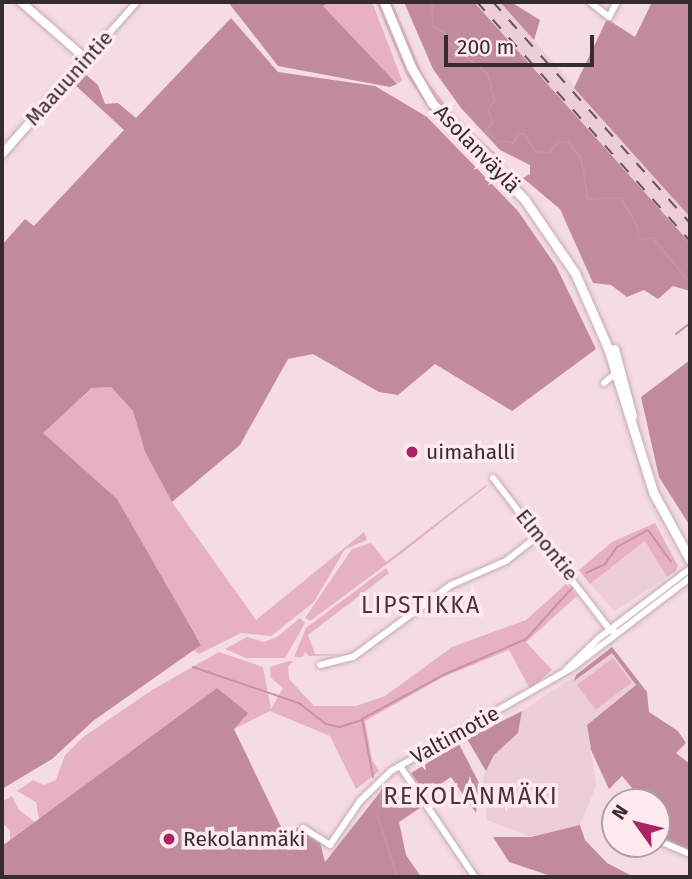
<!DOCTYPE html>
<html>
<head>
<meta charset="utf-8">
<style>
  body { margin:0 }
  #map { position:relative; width:692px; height:879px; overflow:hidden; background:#f5dbe3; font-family:"Fira Sans",sans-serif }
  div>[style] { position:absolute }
  .built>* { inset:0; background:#edcdd7 }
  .green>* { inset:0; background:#e6b1c1; transform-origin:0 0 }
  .forest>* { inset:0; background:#c28b9d }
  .stream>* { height:2px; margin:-1px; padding:0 1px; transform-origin:1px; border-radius:1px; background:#c992a4 }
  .roads { filter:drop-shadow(0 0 2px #c5adb4) drop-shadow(0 0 2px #c5adb4) }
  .minor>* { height:6px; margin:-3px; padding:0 3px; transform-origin:3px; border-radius:3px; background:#fff }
  .tertiary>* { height:8px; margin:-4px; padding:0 4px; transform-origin:4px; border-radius:4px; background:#fff }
  .secondary>* { height:9px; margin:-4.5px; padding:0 4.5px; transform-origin:4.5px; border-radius:4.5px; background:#fff }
  .rail>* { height:2px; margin-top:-1px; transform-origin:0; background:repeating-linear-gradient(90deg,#66585d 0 12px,transparent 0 24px) }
  .dots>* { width:19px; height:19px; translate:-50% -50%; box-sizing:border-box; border:4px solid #ffeaf0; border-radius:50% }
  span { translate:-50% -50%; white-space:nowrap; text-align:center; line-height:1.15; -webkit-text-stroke:7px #ffeaf0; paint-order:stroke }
  .street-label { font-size:21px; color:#362c2f }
  .poi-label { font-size:21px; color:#362c2f }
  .left { translate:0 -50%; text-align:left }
  .neighbourhood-label { font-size:23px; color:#48343a; letter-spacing:2px }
  .quarter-label { font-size:24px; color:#48343a; letter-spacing:2px }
  .frame { position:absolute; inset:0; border:4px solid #362c2f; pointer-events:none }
  .north { position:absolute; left:601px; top:788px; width:70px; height:70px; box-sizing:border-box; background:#ffeaf0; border:2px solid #af9ea3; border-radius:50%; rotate:304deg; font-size:19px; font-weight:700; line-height:28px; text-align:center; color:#362c2f }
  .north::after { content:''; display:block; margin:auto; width:24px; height:32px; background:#ad2364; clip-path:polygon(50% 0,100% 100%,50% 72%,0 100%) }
  .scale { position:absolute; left:444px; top:35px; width:150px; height:32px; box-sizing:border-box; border:4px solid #362c2f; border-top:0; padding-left:9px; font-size:21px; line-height:24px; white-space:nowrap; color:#362c2f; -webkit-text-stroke:5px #ffeaf0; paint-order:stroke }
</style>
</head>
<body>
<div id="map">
  <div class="built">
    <i style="clip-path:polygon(474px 2px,500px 2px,690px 217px,690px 243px)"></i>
    <i style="clip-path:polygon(646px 541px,667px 577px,615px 611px,590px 584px)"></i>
    <i style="clip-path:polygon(612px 652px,636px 685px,587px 725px,596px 786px,580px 825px,531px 837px,487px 820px,483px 777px,494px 755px,518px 733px,522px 711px)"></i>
  </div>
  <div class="green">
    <i style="clip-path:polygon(328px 2px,372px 2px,402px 80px,397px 84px,322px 5px)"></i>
    <i style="clip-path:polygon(376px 2px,380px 2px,401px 55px,449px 138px,407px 76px)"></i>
    <i style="clip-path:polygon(387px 2px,392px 2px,424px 77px,454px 116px,495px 153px,494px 160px,445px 116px,416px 71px)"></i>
    <i style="clip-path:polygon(111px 387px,133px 411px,145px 452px,172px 502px,256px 620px,364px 532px,367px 540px,345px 549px,314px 602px,271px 636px,241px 633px,199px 654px,193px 650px,201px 644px,43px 432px,93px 388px)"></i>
    <i style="clip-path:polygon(486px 485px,487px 486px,402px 553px,310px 621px,305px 618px,352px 549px,371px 543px,386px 562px)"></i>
    <i style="clip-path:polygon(655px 523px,678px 566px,676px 571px,667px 577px,645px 541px,590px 584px,579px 570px,612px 542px)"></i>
    <i style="clip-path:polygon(386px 568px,389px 573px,308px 635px,315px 654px,347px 655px,309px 656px,305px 652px,303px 657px,294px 657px,306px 628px)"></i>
    <i style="clip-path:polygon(566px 584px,577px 596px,526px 642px,552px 670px,530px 689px,509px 650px,443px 677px,365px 721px,372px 760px,379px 771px,356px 789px,330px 736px,270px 711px,234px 729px,217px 688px,39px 820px,36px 802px,17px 791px,33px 780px,44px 785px,56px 780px,65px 755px,82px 738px,152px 690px,219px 652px,263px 667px,271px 709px,283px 688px,271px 678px,270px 667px,289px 661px,293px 661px,288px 667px,289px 679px,314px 706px,356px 706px,385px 696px,452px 647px,526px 620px)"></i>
    <i style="clip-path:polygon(300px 618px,305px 623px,285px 658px,246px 658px,225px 649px,247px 637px,264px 642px,277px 637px)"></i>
    <i style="left:613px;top:658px;width:31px;height:45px;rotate:53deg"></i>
    <i style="clip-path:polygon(12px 796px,19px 810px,35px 822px,10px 840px,10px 830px,2px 823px,2px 802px)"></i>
  </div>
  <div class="forest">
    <i style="clip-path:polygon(228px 2px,328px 2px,323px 6px,397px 84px,390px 87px,278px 66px)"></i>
    <i style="clip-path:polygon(404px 2px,474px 2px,690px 243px,690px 291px,673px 286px,658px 299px,644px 290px,627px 297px,611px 285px,593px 283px,560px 209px,523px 178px,530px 174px,530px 165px,500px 150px,461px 108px,433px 69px)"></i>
    <i style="clip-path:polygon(500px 2px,511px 2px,540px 20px,534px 40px)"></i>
    <i style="clip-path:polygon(652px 2px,690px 2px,690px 217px,574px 88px,607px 19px,635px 37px)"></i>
    <i style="clip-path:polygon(231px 18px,278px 72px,375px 86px,427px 117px,518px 211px,556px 266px,596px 349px,512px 411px,435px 364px,398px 395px,379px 392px,313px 354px,288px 359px,240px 445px,172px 502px,145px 452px,133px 411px,111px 387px,92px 388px,43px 433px,117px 499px,201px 645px,93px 721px,52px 759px,2px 789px,2px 245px,25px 219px,34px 226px,124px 130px,74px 84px,84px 73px,98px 85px,105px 104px,118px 103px,136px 118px)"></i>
    <i style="clip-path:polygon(690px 360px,690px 526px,659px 477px,641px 397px)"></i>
    <i style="clip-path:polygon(612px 647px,647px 692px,649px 712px,678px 731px,686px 743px,676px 753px,690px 764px,690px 851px,657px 836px,657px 802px,644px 802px,622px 776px,609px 789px,591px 750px,587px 725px,636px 685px,612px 653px,574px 681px,576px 675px)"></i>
    <i style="clip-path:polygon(217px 688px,248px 713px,234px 729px,283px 831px,298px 828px,320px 842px,325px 862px,381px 791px,392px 794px,410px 786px,423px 806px,399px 822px,406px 855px,421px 877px,2px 877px,2px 846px)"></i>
    <i style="clip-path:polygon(522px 711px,518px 733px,494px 755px,486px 771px,467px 739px)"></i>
    <i style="clip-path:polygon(459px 744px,479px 783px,476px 813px,451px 777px,425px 794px,411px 773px)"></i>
    <i style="clip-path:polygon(580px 825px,585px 840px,607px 863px,634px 877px,554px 877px,509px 862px,493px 837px,531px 837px)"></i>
  </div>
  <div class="stream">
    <i style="left:432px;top:2px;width:25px;rotate:88deg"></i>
    <i style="left:433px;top:27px;width:13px;rotate:27deg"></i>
    <i style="left:445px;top:33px;width:9px;rotate:72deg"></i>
    <i style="left:448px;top:42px;width:51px;rotate:38.7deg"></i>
    <i style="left:488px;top:74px;width:28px;rotate:77deg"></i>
    <i style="left:494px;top:101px;width:12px;rotate:121deg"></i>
    <i style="left:488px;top:111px;width:13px;rotate:67deg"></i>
    <i style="left:493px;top:123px;width:11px;rotate:135deg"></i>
    <i style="left:485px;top:131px;width:14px;rotate:39deg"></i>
    <i style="left:496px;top:140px;width:17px;rotate:10deg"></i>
    <i style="left:513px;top:143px;width:11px;rotate:-56deg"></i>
    <i style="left:519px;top:134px;width:5px"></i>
    <i style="left:524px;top:134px;width:22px;rotate:56deg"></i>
    <i style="left:536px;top:152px;width:13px;rotate:4deg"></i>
    <i style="left:549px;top:153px;width:15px;rotate:-48deg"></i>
    <i style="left:559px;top:142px;width:9px"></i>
    <i style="left:568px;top:142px;width:21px;rotate:51deg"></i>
    <i style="left:581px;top:158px;width:42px;rotate:80.3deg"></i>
    <i style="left:588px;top:199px;width:33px;rotate:-2deg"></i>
    <i style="left:621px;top:198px;width:32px;rotate:60deg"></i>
    <i style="left:637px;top:226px;width:13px;rotate:81deg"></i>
    <i style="left:639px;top:239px;width:14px;rotate:-4deg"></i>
    <i style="left:653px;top:238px;width:58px;rotate:50.6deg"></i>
    <i style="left:676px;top:334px;width:18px;rotate:-38deg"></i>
    <i style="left:586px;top:573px;width:21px;rotate:-25deg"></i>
    <i style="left:605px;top:564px;width:21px;rotate:-55deg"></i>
    <i style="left:617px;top:547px;width:35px;rotate:-29deg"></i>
    <i style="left:648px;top:530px;width:39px;rotate:54deg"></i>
    <i style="left:193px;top:667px;width:112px;rotate:18.8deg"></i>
    <i style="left:299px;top:703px;width:34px;rotate:38deg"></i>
    <i style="left:326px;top:724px;width:14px;rotate:12deg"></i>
    <i style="left:340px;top:727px;width:22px;rotate:-18deg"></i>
    <i style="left:373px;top:777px;width:59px;rotate:-100.7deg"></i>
    <i style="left:362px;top:719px;width:92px;rotate:-28.5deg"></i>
    <i style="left:443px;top:675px;width:90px;rotate:-23.4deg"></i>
    <i style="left:526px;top:639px;width:69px;rotate:-48deg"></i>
    <i style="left:382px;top:790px;width:24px;rotate:102deg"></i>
    <i style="left:377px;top:813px;width:67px;rotate:72.6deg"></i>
  </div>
  <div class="roads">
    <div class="minor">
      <i style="left:590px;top:2px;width:24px;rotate:38deg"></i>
      <i style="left:609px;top:17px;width:17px;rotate:-62deg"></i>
      <i style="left:86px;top:59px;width:76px;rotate:-48.2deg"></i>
      <i style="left:604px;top:383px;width:17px;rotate:-40deg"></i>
      <i style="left:493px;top:478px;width:192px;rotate:52.4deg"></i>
      <i style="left:610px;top:630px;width:8px;rotate:23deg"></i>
      <i style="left:320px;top:665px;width:34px;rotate:-14deg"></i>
      <i style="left:353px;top:657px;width:122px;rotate:-36.3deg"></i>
      <i style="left:451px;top:585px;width:60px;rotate:-23.6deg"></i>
      <i style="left:506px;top:561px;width:42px;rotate:-38.2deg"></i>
      <i style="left:566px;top:670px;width:46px;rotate:-44.1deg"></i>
      <i style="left:599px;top:638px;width:114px;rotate:-37.2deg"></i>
      <i style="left:400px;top:766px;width:134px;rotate:56deg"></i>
      <i style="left:303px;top:828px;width:32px;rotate:32deg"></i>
      <i style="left:330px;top:845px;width:53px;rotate:-55.7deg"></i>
      <i style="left:360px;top:801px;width:43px;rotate:-44.1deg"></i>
      <i style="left:391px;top:771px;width:210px;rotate:-29.7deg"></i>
      <i style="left:573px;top:667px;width:147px;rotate:-37.3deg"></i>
      <i style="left:657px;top:840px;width:36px;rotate:23deg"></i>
    </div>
    <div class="tertiary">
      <i style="left:2px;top:154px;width:127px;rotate:-48.5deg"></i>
      <i style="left:86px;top:59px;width:86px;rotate:-138.8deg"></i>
    </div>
    <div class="secondary">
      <i style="left:384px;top:2px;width:70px;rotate:67.4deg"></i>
      <i style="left:411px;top:67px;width:42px;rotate:59.7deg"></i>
      <i style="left:432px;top:103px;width:134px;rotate:46.2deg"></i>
      <i style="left:525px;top:200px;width:88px;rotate:55.6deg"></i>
      <i style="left:575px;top:273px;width:82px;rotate:66.3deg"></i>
      <i style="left:608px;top:348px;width:151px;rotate:72.6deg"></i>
      <i style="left:653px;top:492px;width:77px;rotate:61.4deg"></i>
      <i style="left:614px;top:349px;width:69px;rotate:75deg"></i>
    </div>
  </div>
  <div class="rail">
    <i style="left:477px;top:2px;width:320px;rotate:48.3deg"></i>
    <i style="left:493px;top:2px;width:296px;rotate:48.3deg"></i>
  </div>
  <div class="dots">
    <i style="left:412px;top:452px;background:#ad2364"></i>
    <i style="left:169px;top:839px;background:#ad2364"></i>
  </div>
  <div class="street-label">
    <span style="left:69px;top:78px;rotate:-48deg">Maauunintie</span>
    <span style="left:477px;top:149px;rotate:46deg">Asolanväylä</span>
    <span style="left:547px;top:545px;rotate:51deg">Elmontie</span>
    <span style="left:455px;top:735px;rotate:-29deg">Valtimotie</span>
  </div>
  <div class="poi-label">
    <span class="left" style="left:426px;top:452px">uimahalli</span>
    <span class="left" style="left:183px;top:839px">Rekolanmäki</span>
  </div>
  <div class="neighbourhood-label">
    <span style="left:421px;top:605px">LIPSTIKKA</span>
  </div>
  <div class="quarter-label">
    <span style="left:471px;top:797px">REKOLANMÄKI</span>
  </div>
  <div class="frame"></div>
  <div class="north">N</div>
  <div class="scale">200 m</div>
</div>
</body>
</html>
